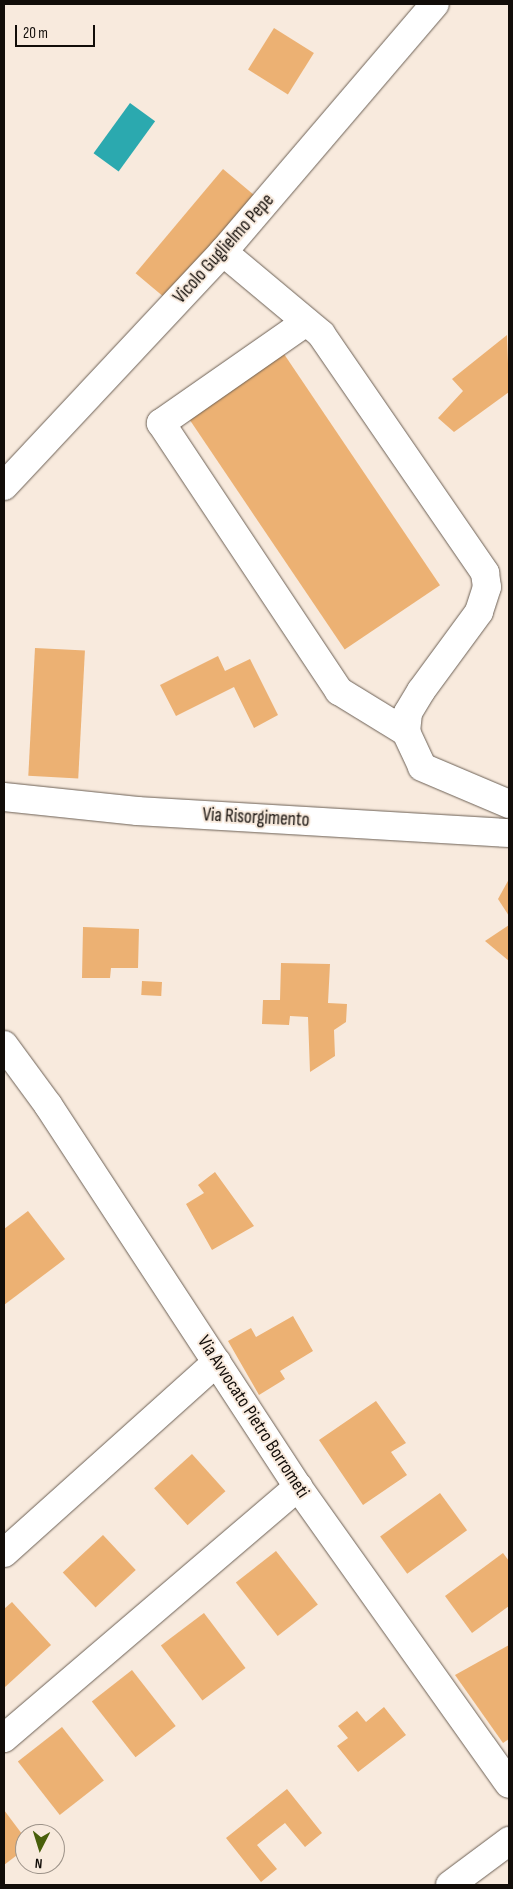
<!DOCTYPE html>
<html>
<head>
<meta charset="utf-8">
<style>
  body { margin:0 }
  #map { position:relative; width:513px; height:1889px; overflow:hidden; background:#f8eadd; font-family:"Sofia Sans Condensed",sans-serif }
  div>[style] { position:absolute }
  .water>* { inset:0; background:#2ba9af; transform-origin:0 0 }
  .building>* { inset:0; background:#ecb173; transform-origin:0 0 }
  .roads { filter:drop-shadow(0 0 1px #6c6055) drop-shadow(0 0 1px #6c6055) }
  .minor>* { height:28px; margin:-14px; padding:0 14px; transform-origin:14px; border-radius:14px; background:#fff }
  span { translate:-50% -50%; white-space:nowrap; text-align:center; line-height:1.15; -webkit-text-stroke:4px #f8eadd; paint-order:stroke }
  .street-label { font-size:19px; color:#120d09 }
  .frame { position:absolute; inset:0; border:5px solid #120d09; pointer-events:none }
  .north { position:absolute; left:15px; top:1824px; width:50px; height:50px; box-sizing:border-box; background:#f8eadd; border:1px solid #9c9288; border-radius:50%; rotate:185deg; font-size:14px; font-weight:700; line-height:20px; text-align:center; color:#120d09 }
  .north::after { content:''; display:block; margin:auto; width:18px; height:22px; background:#485f0a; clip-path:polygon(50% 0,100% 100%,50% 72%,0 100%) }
  .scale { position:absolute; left:15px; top:25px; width:80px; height:22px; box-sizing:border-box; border:2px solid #120d09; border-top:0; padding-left:6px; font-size:15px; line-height:18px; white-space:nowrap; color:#120d09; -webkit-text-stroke:4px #f8eadd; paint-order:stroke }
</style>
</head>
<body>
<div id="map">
  <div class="water">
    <i style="left:130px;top:103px;width:31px;height:62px;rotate:36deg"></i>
  </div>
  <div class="building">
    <i style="left:274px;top:28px;width:47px;height:49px;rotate:32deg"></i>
    <i style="left:223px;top:169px;width:42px;height:136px;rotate:40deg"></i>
    <i style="clip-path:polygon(507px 335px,509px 392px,454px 432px,438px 418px,463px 391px,452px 379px)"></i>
    <i style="left:284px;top:354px;width:279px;height:115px;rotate:56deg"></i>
    <i style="left:35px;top:648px;width:50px;height:128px;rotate:3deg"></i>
    <i style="clip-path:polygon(218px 656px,225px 671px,250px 659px,278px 715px,254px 728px,234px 687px,176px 716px,160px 685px)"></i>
    <i style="clip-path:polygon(509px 879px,509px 916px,498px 899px)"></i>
    <i style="clip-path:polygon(509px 925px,509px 961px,485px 941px)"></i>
    <i style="clip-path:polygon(83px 927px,139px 929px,138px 968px,111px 968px,110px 978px,82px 978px)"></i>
    <i style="clip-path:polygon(281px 963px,330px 964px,328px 1003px,347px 1004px,346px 1022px,334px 1030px,335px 1056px,310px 1072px,308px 1017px,290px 1016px,289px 1025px,262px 1024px,263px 1000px,280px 1000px)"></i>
    <i style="left:142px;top:981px;width:20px;height:14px;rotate:3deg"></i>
    <i style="clip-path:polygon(215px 1172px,254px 1226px,212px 1250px,186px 1204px,204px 1193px,198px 1185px)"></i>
    <i style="clip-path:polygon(28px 1211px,65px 1259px,4px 1305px,4px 1229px)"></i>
    <i style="clip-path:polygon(293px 1316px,313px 1351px,280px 1371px,285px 1379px,259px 1395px,228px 1341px,251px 1328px,256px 1337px)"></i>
    <i style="clip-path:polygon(376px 1401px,406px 1443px,391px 1452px,407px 1475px,363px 1505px,319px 1440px)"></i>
    <i style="left:192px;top:1454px;width:50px;height:51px;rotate:48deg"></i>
    <i style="left:440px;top:1493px;width:46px;height:74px;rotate:54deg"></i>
    <i style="left:103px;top:1535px;width:48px;height:55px;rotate:47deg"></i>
    <i style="left:276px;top:1551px;width:68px;height:51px;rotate:52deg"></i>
    <i style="clip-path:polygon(503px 1553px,509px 1561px,509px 1606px,472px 1633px,445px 1596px)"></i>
    <i style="clip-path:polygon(12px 1602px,51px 1645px,4px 1688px,4px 1609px)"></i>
    <i style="left:204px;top:1613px;width:69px;height:54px;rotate:53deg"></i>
    <i style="clip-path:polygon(509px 1645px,509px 1739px,503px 1743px,455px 1675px)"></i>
    <i style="left:132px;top:1670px;width:71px;height:51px;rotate:52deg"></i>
    <i style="clip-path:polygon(384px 1707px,406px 1735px,358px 1772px,337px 1746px,348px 1738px,338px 1726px,357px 1711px,366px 1722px)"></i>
    <i style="left:62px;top:1727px;width:68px;height:56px;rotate:52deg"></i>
    <i style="clip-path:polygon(287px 1789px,322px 1833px,305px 1847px,285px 1823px,257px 1845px,277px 1869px,261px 1882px,226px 1838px)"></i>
    <i style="clip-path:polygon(4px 1810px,25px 1838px,25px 1849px,4px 1865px)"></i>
  </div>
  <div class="roads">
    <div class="minor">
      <i style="left:223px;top:252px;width:128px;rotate:39.9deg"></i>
      <i style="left:321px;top:334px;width:290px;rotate:55.5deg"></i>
      <i style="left:485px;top:573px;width:14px;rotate:82deg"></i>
      <i style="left:487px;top:587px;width:26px;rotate:108deg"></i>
      <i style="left:479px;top:612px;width:98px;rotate:126.3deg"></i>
      <i style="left:421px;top:691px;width:26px;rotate:121deg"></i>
      <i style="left:408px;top:713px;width:19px;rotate:96deg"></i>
      <i style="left:406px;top:732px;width:38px;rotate:65deg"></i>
      <i style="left:422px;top:767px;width:95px;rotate:23deg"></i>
      <i style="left:306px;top:322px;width:177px;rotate:145.1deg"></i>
      <i style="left:161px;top:423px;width:322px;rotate:56.4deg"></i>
      <i style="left:339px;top:691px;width:79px;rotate:31.5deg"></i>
      <i style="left:4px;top:486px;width:320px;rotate:-46.9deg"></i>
      <i style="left:223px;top:252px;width:326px;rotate:-49.5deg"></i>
      <i style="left:4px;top:797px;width:134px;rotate:6deg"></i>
      <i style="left:137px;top:811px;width:373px;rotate:3.4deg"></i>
      <i style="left:4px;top:1045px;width:74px;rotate:53.7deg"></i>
      <i style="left:48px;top:1105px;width:457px;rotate:56.8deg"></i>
      <i style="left:298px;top:1487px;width:364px;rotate:54.6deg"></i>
      <i style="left:4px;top:1553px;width:286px;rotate:-41.9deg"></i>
      <i style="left:4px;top:1738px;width:387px;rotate:-40.5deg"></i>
      <i style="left:450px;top:1885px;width:74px;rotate:-36.7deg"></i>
    </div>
  </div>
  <div class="street-label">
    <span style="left:224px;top:249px;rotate:-48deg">Vicolo Guglielmo Pepe</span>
    <span style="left:256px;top:818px;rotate:3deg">Via Risorgimento</span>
    <span style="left:253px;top:1417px;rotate:57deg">Via Avvocato Pietro Borrometi</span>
  </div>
  <div class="frame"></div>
  <div class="north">N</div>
  <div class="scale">20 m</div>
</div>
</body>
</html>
